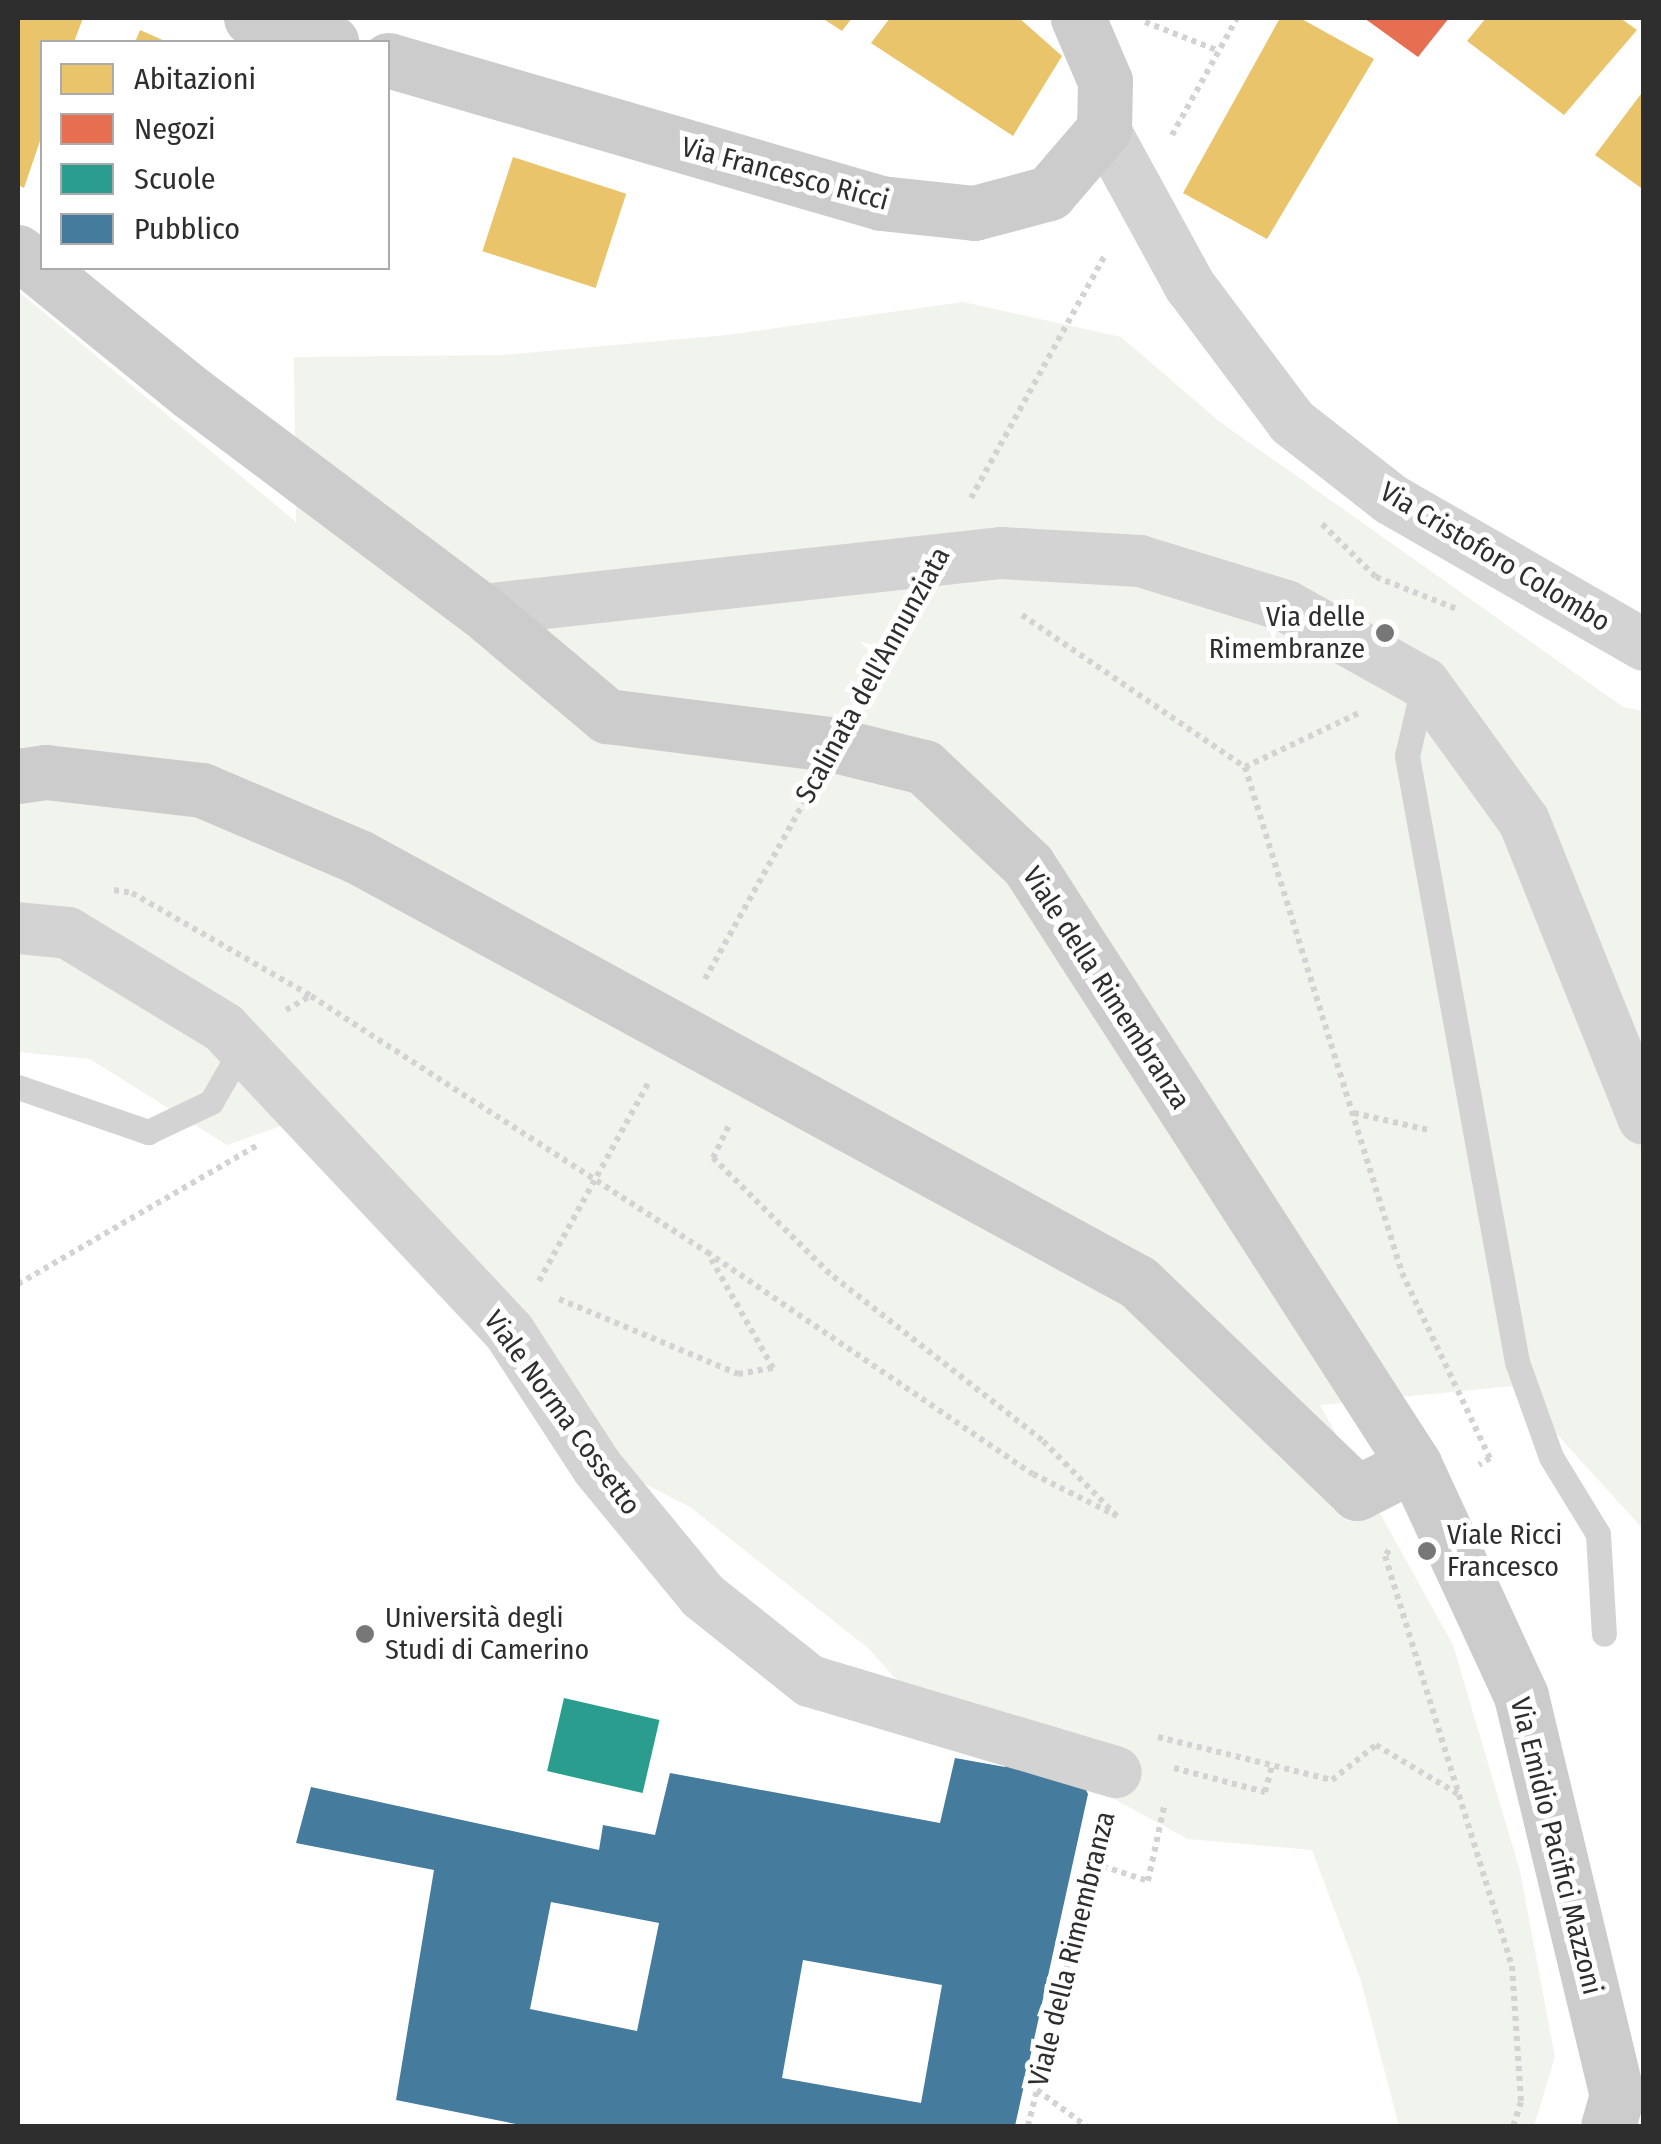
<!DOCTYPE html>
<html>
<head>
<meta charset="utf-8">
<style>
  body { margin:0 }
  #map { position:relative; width:1661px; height:2144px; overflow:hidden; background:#fff; font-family:"Fira Sans Condensed",sans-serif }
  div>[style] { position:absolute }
  .green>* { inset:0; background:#f0f4ec }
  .homes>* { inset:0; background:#e9c46a; transform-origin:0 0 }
  .shops>* { inset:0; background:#e76f51 }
  .schools>* { inset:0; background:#2a9d8f; transform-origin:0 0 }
  .public>* { inset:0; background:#457b9d }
  .path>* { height:6px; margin-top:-3px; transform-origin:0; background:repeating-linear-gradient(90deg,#d3d3d3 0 5px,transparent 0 10px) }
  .lane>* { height:25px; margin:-12.5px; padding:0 12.5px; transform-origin:12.5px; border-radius:12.5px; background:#d3d3d3 }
  .street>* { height:52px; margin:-26px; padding:0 26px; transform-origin:26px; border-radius:26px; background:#d3d3d3 }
  .secondary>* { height:55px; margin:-27.5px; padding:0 27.5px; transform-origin:27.5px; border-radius:27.5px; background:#ccc }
  .dots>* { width:28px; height:28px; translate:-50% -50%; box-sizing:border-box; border:5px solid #fff; border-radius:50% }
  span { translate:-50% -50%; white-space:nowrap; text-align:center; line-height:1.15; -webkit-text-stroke:10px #fff; paint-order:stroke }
  .street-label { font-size:28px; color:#2e2e2e }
  .poi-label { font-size:28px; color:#2e2e2e }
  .right { translate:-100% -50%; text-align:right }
  .left { translate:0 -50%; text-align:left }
  .frame { position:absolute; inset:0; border:20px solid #2e2e2e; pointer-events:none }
  .legend { position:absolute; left:40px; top:40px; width:350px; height:230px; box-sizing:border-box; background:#fff; border:2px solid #ababab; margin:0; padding:12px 18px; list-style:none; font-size:30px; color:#2e2e2e }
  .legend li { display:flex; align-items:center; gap:20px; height:50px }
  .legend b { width:50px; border:2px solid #ababab }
</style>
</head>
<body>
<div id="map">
  <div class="green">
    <i style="clip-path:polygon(18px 291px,296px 522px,294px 357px,501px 355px,727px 335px,963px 302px,1121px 337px,1220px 422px,1623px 707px,1643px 711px,1643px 1529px,1513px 1386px,1320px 1405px,1453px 1645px,1520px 1871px,1555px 2057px,1534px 2126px,1399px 2126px,1361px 1981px,1312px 1850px,1188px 1839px,1088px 1785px,950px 1739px,868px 1648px,690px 1507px,608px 1465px,307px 1117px,227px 1145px,90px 1059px,18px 1052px)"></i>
  </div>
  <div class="homes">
    <i style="clip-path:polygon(18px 18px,83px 18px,74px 42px,42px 42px,42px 135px,24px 188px,18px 185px)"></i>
    <i style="clip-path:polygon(822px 18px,852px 18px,842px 31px)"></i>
    <i style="clip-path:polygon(890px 18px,1019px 18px,1062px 56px,1013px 136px,871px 43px)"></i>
    <i style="clip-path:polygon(1280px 18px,1300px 18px,1374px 59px,1267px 239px,1183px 193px)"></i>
    <i style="clip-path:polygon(1486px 18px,1620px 18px,1637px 30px,1564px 115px,1467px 41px)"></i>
    <i style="clip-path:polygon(140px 30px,167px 42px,135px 42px)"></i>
    <i style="clip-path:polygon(1644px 90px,1644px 190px,1595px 155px)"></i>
    <i style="left:513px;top:157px;width:119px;height:99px;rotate:18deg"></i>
  </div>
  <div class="shops">
    <i style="clip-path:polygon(1364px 18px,1449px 18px,1418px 57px)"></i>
  </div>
  <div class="schools">
    <i style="left:564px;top:1698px;width:98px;height:75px;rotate:13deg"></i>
  </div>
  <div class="public">
    <i style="clip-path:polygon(evenodd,1018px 1753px,1076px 1770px,1088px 1794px,1015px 2126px,526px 2126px,396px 2100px,434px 1870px,296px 1843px,311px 1787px,599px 1850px,603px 1825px,655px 1835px,670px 1773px,940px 1823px,955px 1758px,1005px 1767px,1018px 1753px,551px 1902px,659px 1923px,637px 2031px,530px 2009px,551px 1902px,1018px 1753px,803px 1960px,942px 1985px,921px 2103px,782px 2078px,803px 1960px)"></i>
  </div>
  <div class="path">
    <i style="left:1145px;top:22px;width:79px;rotate:21.4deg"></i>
    <i style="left:1172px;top:135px;width:134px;rotate:-60.9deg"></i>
    <i style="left:971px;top:498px;width:277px;rotate:-61.1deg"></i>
    <i style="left:1322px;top:524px;width:76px;rotate:44.5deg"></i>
    <i style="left:1376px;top:577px;width:87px;rotate:21.6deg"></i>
    <i style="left:1022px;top:615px;width:270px;rotate:34.3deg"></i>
    <i style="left:1245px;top:767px;width:530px;rotate:72.76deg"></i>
    <i style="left:1402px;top:1273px;width:205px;rotate:64.6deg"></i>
    <i style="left:1490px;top:1458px;width:13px;rotate:148deg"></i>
    <i style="left:865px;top:691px;width:78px;rotate:-60.8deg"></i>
    <i style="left:1245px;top:767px;width:128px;rotate:-25.4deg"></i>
    <i style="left:114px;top:890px;width:18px;rotate:9deg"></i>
    <i style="left:132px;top:893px;width:207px;rotate:29.9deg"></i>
    <i style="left:311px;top:996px;width:472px;rotate:32.9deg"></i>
    <i style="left:707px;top:1252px;width:394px;rotate:34.3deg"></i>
    <i style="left:1033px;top:1474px;width:94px;rotate:26.6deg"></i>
    <i style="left:1117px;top:1516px;width:107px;rotate:-134.6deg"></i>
    <i style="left:1042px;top:1440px;width:269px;rotate:-141.9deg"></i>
    <i style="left:830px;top:1274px;width:165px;rotate:-135.2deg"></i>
    <i style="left:713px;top:1158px;width:39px;rotate:-64deg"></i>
    <i style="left:705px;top:979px;width:203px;rotate:-60.8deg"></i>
    <i style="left:286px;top:1010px;width:28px;rotate:-30deg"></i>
    <i style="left:1354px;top:1113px;width:77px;rotate:12.8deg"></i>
    <i style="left:539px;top:1281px;width:227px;rotate:-61.1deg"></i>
    <i style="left:18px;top:1284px;width:277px;rotate:-30.1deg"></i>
    <i style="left:559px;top:1299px;width:194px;rotate:22.7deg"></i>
    <i style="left:738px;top:1374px;width:36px;rotate:-10deg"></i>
    <i style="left:773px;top:1368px;width:128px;rotate:-119.6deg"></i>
    <i style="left:1389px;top:1550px;width:7px;rotate:124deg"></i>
    <i style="left:1385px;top:1556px;width:429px;rotate:72.8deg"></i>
    <i style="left:1512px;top:1966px;width:136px;rotate:86.2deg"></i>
    <i style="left:1521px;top:2102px;width:25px;rotate:108deg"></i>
    <i style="left:1158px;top:1737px;width:179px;rotate:13.9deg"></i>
    <i style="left:1332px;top:1780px;width:56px;rotate:-38.5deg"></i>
    <i style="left:1376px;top:1745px;width:96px;rotate:30.9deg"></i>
    <i style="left:1174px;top:1768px;width:94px;rotate:14.8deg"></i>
    <i style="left:1265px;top:1792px;width:30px;rotate:-75deg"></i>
    <i style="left:1093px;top:1863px;width:58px;rotate:18.1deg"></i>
    <i style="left:1148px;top:1881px;width:76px;rotate:-77.8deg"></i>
    <i style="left:1037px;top:2090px;width:61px;rotate:36.3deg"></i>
    <i style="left:1028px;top:2126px;width:308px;rotate:-76.1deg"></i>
  </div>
  <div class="lane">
    <i style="left:1423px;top:687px;width:71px;rotate:103.1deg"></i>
    <i style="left:1407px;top:756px;width:616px;rotate:79.71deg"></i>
    <i style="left:1517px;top:1362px;width:101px;rotate:70.3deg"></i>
    <i style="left:1551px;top:1457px;width:90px;rotate:58.6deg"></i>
    <i style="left:1598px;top:1534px;width:100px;rotate:86.6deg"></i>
    <i style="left:18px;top:1087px;width:138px;rotate:19.1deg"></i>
    <i style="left:148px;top:1132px;width:70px;rotate:-25.5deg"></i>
    <i style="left:211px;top:1102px;width:62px;rotate:-60.1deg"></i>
  </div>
  <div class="street">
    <i style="left:1104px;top:129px;width:179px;rotate:61.3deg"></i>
    <i style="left:1190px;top:286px;width:170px;rotate:53.1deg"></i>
    <i style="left:1292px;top:422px;width:127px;rotate:38deg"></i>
    <i style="left:1392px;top:500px;width:291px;rotate:29.9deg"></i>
    <i style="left:481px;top:610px;width:523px;rotate:-6.26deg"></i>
    <i style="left:1001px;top:553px;width:139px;rotate:3.3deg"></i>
    <i style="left:1140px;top:561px;width:153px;rotate:17.1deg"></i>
    <i style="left:1286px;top:606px;width:158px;rotate:29.2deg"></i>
    <i style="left:1424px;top:683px;width:170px;rotate:54.1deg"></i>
    <i style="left:1524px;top:821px;width:321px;rotate:68.1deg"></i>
    <i style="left:18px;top:928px;width:50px;rotate:5.7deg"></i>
    <i style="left:68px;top:933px;width:183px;rotate:31.3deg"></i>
    <i style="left:224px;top:1028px;width:418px;rotate:46.8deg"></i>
    <i style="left:510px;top:1333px;width:160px;rotate:57deg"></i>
    <i style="left:597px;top:1467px;width:167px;rotate:50.6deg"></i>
    <i style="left:703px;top:1596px;width:137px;rotate:38.5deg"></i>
    <i style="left:810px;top:1681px;width:319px;rotate:16.6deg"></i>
  </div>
  <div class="secondary">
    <i style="left:251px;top:18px;width:84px;rotate:16.7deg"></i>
    <i style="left:388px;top:60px;width:513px;rotate:16.18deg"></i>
    <i style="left:881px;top:203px;width:94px;rotate:6.1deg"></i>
    <i style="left:974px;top:213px;width:78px;rotate:-14.9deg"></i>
    <i style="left:1049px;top:193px;width:84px;rotate:-49.3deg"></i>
    <i style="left:1104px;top:129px;width:48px;rotate:-88.8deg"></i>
    <i style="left:1105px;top:81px;width:69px;rotate:-113.2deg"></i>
    <i style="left:18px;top:252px;width:225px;rotate:39.1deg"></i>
    <i style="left:193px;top:394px;width:360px;rotate:36.9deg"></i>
    <i style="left:481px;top:610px;width:165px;rotate:40.1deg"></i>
    <i style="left:607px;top:716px;width:230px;rotate:7.2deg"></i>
    <i style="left:835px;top:745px;width:92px;rotate:13.9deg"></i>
    <i style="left:924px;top:767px;width:143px;rotate:43.3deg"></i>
    <i style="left:1028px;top:865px;width:713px;rotate:57.2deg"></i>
    <i style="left:1414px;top:1464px;width:255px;rotate:65.2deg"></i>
    <i style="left:1521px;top:1696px;width:410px;rotate:76.5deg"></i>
    <i style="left:1617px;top:2095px;width:32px;rotate:106deg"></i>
    <i style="left:18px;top:776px;width:28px;rotate:-8deg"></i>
    <i style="left:46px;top:772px;width:157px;rotate:6.6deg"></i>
    <i style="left:202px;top:790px;width:171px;rotate:23.1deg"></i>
    <i style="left:359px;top:857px;width:887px;rotate:28.62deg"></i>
    <i style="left:1138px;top:1282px;width:304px;rotate:43.9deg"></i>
    <i style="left:1357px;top:1493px;width:64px;rotate:-27deg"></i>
  </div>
  <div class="dots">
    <i style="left:1385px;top:633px;background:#777"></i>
    <i style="left:1427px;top:1551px;background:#777"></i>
    <i style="left:365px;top:1634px;background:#777"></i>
  </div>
  <div class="street-label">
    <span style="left:785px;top:174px;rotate:15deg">Via Francesco Ricci</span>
    <span style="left:1495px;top:557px;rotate:31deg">Via Cristoforo Colombo</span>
    <span style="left:873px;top:675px;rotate:-61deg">Scalinata dell'Annunziata</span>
    <span style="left:1106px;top:988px;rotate:57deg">Viale della Rimembranza</span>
    <span style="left:562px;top:1413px;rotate:54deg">Viale Norma Cossetto</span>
    <span style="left:1556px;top:1846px;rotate:76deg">Via Emidio Pacifici Mazzoni</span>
    <span style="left:1072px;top:1949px;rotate:-76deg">Viale della Rimembranza</span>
  </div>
  <div class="poi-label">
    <span class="right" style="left:1365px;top:633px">Via delle<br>Rimembranze</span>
    <span class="left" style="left:1447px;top:1551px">Viale Ricci<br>Francesco</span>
    <span class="left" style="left:385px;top:1634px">Università degli<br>Studi di Camerino</span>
  </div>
  <div class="frame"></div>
  <ul class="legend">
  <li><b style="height:28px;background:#e9c46a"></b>Abitazioni</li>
  <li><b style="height:28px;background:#e76f51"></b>Negozi</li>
  <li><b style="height:28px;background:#2a9d8f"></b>Scuole</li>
  <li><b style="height:28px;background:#457b9d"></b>Pubblico</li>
  </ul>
</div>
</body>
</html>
